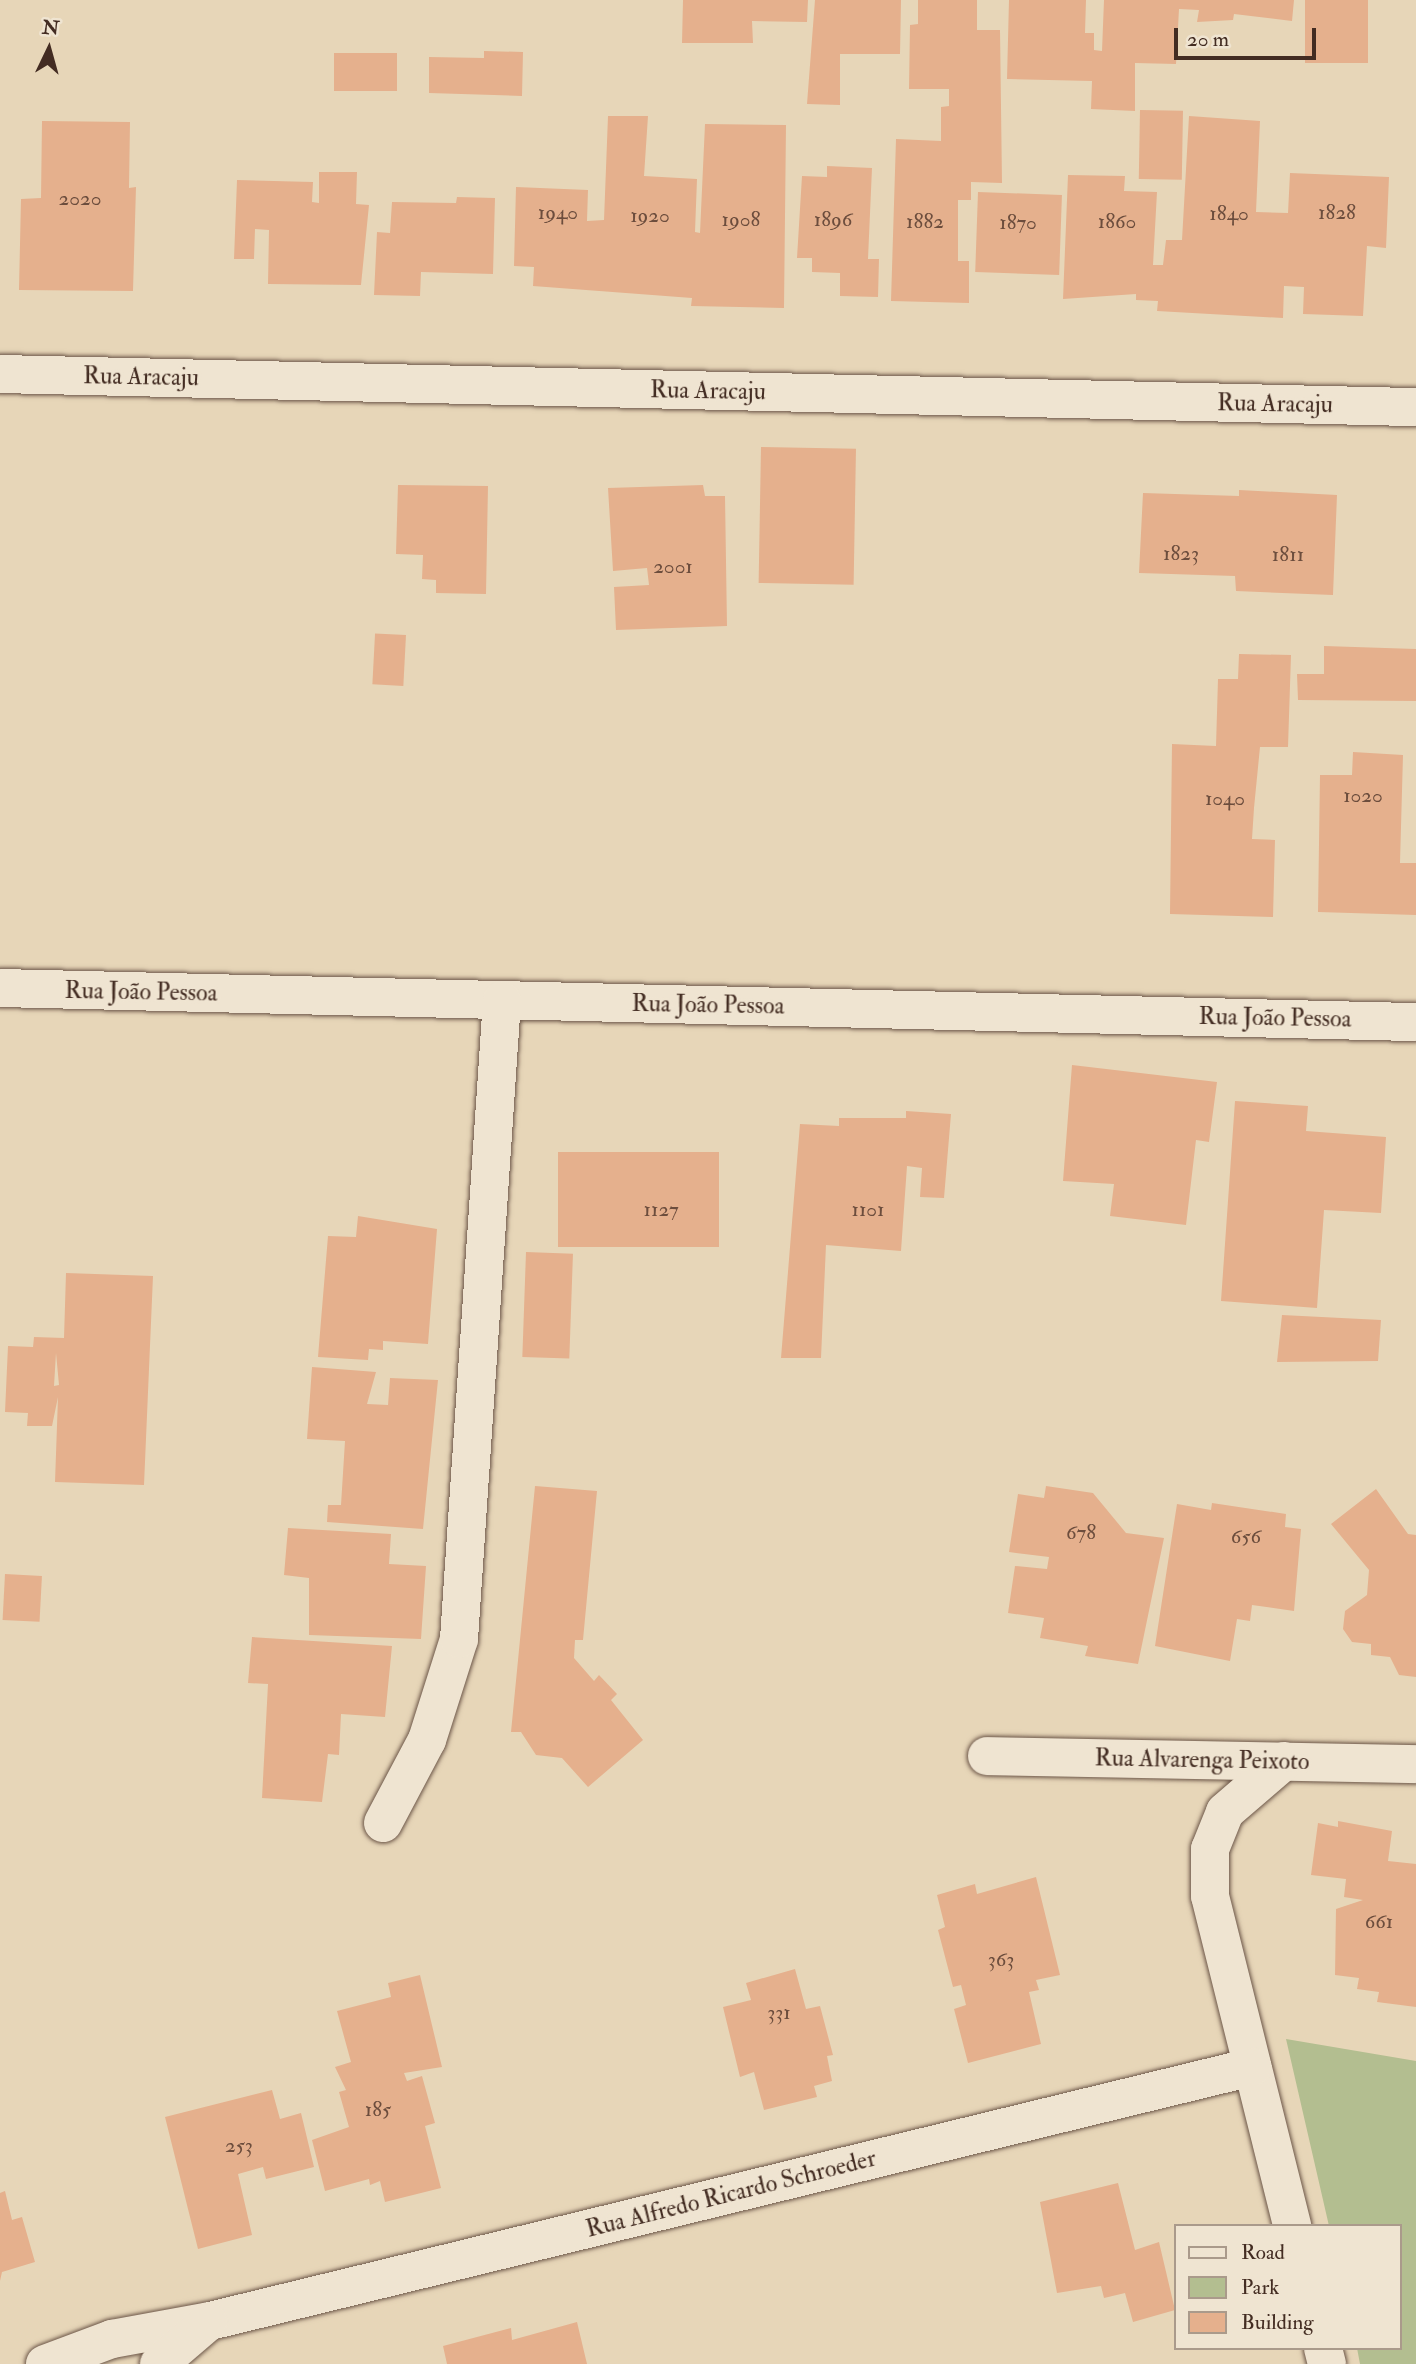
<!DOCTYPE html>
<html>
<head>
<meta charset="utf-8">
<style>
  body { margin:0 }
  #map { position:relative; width:1416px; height:2364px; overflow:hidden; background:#e7d6b8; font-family:"IM FELL Double Pica",serif }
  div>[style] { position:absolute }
  .green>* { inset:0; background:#b3be90 }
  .building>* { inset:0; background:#e5b08d; transform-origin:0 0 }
  .roads { filter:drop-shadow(0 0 2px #6c5648) drop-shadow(0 0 2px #6c5648) }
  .minor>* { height:38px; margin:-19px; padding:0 19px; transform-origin:19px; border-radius:19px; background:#efe4d1 }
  span { translate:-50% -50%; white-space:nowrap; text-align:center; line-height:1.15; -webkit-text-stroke:6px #efe4d1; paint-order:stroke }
  .number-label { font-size:21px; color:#6c4d3d }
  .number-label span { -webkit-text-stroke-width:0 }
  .street-label { font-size:24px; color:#432c22 }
  .legend { position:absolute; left:1174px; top:2224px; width:228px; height:126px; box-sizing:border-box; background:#efe4d1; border:2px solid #aa9a8b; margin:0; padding:9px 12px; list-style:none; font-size:21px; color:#432c22 }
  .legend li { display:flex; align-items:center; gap:14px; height:35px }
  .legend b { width:35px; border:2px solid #aa9a8b }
  .north { position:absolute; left:14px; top:14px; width:70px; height:70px; -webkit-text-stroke:5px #efe4d1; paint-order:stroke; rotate:5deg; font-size:19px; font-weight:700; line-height:28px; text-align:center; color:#432c22 }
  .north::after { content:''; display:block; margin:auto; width:24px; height:32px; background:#432c22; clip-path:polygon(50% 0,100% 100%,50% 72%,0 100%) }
  .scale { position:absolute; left:1174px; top:28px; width:142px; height:32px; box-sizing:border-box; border:4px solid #432c22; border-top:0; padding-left:9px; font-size:21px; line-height:24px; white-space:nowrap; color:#432c22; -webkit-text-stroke:5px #efe4d1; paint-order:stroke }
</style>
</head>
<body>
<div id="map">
  <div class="green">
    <i style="clip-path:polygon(1286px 2039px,1416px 2061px,1416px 2364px,1360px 2364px,1357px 2348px,1400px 2348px,1400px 2226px,1329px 2226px)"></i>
  </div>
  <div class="building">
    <i style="clip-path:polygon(683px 0,808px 0,807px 22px,752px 21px,753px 43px,682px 43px)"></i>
    <i style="clip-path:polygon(815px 0,901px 0,900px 54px,840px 54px,840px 105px,807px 104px)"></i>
    <i style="clip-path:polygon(918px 0,977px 0,977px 30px,1000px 30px,1002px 183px,971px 182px,971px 200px,958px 200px,958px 261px,969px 261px,969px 303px,891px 301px,896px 139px,941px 141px,941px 107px,949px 106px,949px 89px,909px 89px,910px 25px,918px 24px)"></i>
    <i style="clip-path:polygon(1009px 0,1086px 0,1085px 33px,1094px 33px,1094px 50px,1102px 51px,1104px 0,1294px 0,1292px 21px,1234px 14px,1233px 20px,1197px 22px,1199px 10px,1179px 9px,1176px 64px,1135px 63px,1135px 111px,1091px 109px,1092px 81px,1007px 79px)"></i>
    <i style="left:1305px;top:0;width:63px;height:63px"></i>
    <i style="clip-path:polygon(484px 51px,523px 52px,522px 96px,429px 93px,429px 57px,484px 58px)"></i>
    <i style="left:334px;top:53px;width:63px;height:38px"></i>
    <i style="left:1140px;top:110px;width:43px;height:69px;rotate:1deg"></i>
    <i style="clip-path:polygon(608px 116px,648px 116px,644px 176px,697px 179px,695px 232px,700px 233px,705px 124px,786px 125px,784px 308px,691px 306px,692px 298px,533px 286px,534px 267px,514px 266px,516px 187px,588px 190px,587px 221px,604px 220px)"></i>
    <i style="clip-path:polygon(1189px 116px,1260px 121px,1256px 212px,1288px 213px,1290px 173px,1389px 177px,1386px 248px,1367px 246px,1363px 316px,1303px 314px,1304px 287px,1284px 286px,1283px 318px,1157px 311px,1158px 301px,1136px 300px,1136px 294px,1063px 299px,1068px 175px,1125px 176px,1124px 191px,1157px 192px,1153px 265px,1163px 265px,1166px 240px,1182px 240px)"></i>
    <i style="clip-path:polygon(42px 121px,130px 122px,129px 188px,136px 187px,133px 291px,19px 290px,21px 199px,41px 198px)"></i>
    <i style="clip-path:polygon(827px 166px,872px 168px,868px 259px,879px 259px,878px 297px,840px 296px,840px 273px,812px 272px,812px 258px,797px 258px,802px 176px,827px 177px)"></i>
    <i style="clip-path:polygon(319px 172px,357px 172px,356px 204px,369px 205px,361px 285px,268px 284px,269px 230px,255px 229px,254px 259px,234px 259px,237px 180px,313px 182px,312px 202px,319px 203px)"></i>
    <i style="left:978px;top:192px;width:84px;height:80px;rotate:2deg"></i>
    <i style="clip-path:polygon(457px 197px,495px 198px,493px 274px,421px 272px,420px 296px,374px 295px,377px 232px,390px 233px,392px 202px,456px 203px)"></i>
    <i style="left:761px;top:447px;width:95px;height:136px;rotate:1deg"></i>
    <i style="clip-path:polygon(398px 485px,488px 486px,486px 594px,436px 593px,436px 580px,422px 579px,423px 555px,396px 554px)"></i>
    <i style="clip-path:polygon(703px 485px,705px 496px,725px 496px,727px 626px,616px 630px,614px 587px,649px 585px,647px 568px,613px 571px,608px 488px)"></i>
    <i style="clip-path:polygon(1239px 490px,1337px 495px,1333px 595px,1236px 591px,1235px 576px,1139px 573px,1143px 493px,1239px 496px)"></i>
    <i style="left:406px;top:635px;width:51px;height:31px;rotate:93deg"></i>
    <i style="clip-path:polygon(1324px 646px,1416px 649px,1416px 701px,1298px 700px,1297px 674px,1324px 674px)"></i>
    <i style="clip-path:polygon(1239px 654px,1291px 655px,1288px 747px,1260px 747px,1254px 808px,1252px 839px,1275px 840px,1273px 917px,1170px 914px,1172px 744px,1216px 746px,1218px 679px,1238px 679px)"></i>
    <i style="clip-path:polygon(1353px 752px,1403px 755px,1400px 863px,1416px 863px,1416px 915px,1318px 912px,1320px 775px,1352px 775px)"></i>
    <i style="clip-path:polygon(1072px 1065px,1217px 1082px,1209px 1142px,1196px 1140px,1186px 1225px,1110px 1216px,1114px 1184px,1063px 1181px)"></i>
    <i style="clip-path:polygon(1235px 1101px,1308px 1106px,1306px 1131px,1386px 1137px,1381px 1213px,1324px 1210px,1317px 1308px,1221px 1301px)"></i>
    <i style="clip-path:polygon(906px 1111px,951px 1114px,944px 1198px,920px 1197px,922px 1168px,907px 1166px,901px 1251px,826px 1245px,821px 1358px,781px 1358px,800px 1124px,839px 1126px,839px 1118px,906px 1118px)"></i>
    <i style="left:558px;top:1152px;width:161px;height:95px"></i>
    <i style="clip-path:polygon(358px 1216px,437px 1229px,428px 1344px,383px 1341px,383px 1350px,369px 1349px,368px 1360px,318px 1357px,328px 1236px,356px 1237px)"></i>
    <i style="left:526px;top:1252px;width:47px;height:105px;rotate:2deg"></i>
    <i style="clip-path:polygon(evenodd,66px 1273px,153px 1276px,144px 1485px,55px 1482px,58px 1397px,52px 1426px,27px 1426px,28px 1413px,5px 1412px,8px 1346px,33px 1347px,34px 1337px,64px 1338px,66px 1273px,56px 1353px,59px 1385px,54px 1386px,56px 1353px)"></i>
    <i style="clip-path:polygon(1282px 1315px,1381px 1320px,1378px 1361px,1277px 1362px)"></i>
    <i style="clip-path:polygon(312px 1367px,376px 1372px,367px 1404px,388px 1405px,390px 1378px,438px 1380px,423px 1529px,327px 1522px,328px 1505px,341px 1505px,345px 1441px,307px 1439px)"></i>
    <i style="clip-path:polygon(535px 1486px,597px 1491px,583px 1640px,575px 1640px,574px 1658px,594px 1681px,599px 1675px,617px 1694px,611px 1700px,643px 1740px,588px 1787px,562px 1758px,536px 1755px,521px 1732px,511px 1732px)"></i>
    <i style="clip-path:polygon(1046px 1486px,1093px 1493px,1126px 1533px,1164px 1538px,1138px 1664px,1085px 1656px,1088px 1646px,1040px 1638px,1044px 1618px,1008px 1613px,1015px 1566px,1047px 1569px,1049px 1557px,1009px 1552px,1018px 1494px,1044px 1498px)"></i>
    <i style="clip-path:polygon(1376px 1489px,1408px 1534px,1416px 1535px,1416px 1677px,1399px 1675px,1390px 1657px,1371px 1655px,1371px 1644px,1352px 1642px,1343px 1629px,1345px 1611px,1367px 1595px,1369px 1570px,1331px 1524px)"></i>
    <i style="clip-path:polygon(1212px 1503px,1286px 1514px,1285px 1527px,1301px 1529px,1294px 1611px,1252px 1605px,1250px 1621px,1237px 1619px,1230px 1661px,1155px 1646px,1177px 1504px,1211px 1510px)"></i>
    <i style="clip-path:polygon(288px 1528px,391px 1534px,389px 1564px,426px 1566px,421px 1639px,309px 1635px,309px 1578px,284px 1575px)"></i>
    <i style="left:5px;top:1574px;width:37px;height:46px;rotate:3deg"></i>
    <i style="clip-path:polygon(252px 1637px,392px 1646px,385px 1717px,341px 1714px,339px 1755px,328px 1754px,322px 1802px,262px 1798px,268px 1684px,248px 1683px)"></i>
    <i style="clip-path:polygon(1338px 1821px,1392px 1831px,1388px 1861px,1416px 1864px,1416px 2007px,1377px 2002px,1379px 1992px,1357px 1989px,1359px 1978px,1335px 1975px,1336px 1909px,1363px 1900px,1344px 1897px,1346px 1879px,1311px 1875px,1318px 1823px,1338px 1827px)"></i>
    <i style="clip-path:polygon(1036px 1877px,1060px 1975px,1036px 1980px,1039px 1990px,1029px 1992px,1041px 2044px,968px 2063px,954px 2009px,966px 2005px,961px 1985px,953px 1987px,938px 1930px,945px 1927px,937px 1895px,975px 1884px,977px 1894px)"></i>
    <i style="clip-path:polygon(795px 1969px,806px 2009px,820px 2006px,833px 2055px,827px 2056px,832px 2081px,814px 2086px,817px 2097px,764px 2110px,754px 2072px,740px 2077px,723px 2007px,751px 2000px,746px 1983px)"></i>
    <i style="clip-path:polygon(420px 1975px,442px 2067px,404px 2073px,407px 2081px,422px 2076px,435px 2123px,425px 2126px,441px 2188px,385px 2202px,380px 2181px,370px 2185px,369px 2179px,325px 2191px,312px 2140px,349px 2127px,339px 2092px,346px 2090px,335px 2067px,351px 2062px,337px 2011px,391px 1997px,388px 1983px)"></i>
    <i style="clip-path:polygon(272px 2090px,280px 2119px,301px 2113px,314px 2167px,266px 2179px,263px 2167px,238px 2174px,252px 2235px,198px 2249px,165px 2117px)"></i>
    <i style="clip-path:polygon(1118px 2183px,1135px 2250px,1159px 2242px,1175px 2310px,1133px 2322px,1125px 2293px,1104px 2298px,1101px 2286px,1057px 2293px,1040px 2202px)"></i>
    <i style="clip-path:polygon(5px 2191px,12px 2220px,22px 2217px,35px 2262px,2px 2272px,0 2281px,0 2193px)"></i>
    <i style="clip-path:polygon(577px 2322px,587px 2364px,447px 2364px,443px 2346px,511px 2328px,512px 2340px)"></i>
  </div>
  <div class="roads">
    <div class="minor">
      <i style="left:0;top:374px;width:1416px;rotate:1.34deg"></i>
      <i style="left:0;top:988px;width:1416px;rotate:1.38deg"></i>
      <i style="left:987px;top:1756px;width:429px;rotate:1.1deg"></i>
      <i style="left:1284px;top:1761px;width:78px;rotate:139.2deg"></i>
      <i style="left:1225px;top:1812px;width:40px;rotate:112deg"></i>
      <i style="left:1210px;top:1849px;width:47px;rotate:90deg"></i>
      <i style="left:1210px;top:1896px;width:340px;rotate:76deg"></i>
      <i style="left:383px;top:1823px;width:94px;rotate:-62.1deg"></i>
      <i style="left:427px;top:1740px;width:106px;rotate:-72.4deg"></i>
      <i style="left:459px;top:1639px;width:640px;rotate:-86.15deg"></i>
      <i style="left:1323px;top:2348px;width:16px;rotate:76deg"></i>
      <i style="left:45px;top:2364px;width:72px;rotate:-20.5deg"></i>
      <i style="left:112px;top:2339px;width:100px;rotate:-10.4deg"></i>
      <i style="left:210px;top:2321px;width:1073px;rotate:-13.7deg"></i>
      <i style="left:159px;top:2364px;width:65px;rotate:-40.6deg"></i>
    </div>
  </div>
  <div class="number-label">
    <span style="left:80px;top:199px">2020</span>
    <span style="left:558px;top:213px">1940</span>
    <span style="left:1337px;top:213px">1828</span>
    <span style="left:1229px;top:214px">1840</span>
    <span style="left:650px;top:216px">1920</span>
    <span style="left:741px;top:220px">1908</span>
    <span style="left:833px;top:220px">1896</span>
    <span style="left:925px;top:222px">1882</span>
    <span style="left:1117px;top:222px">1860</span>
    <span style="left:1018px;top:223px">1870</span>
    <span style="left:1181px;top:554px">1823</span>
    <span style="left:1288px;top:555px">1811</span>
    <span style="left:673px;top:567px">2001</span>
    <span style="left:1363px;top:796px">1020</span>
    <span style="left:1225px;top:799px">1040</span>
    <span style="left:661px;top:1210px">1127</span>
    <span style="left:868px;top:1210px">1101</span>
    <span style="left:1081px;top:1533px">678</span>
    <span style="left:1246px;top:1537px">656</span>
    <span style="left:1379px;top:1922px">661</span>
    <span style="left:1001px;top:1960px">363</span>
    <span style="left:779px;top:2013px">331</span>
    <span style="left:378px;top:2110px">185</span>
    <span style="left:239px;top:2146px">253</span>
  </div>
  <div class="street-label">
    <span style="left:141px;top:377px;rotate:1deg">Rua Aracaju</span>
    <span style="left:708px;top:391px;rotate:1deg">Rua Aracaju</span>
    <span style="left:1275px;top:404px;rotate:1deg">Rua Aracaju</span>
    <span style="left:141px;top:992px;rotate:1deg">Rua João Pessoa</span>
    <span style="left:708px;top:1005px;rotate:1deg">Rua João Pessoa</span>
    <span style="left:1275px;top:1018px;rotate:1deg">Rua João Pessoa</span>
    <span style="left:1202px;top:1760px;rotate:1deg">Rua Alvarenga Peixoto</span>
    <span style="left:731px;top:2194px;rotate:-14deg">Rua Alfredo Ricardo Schroeder</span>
  </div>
  <ul class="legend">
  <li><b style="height:9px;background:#efe4d1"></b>Road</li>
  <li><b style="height:19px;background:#b3be90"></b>Park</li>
  <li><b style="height:19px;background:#e5b08d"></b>Building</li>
  </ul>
  <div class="north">N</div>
  <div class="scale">20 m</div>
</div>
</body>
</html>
